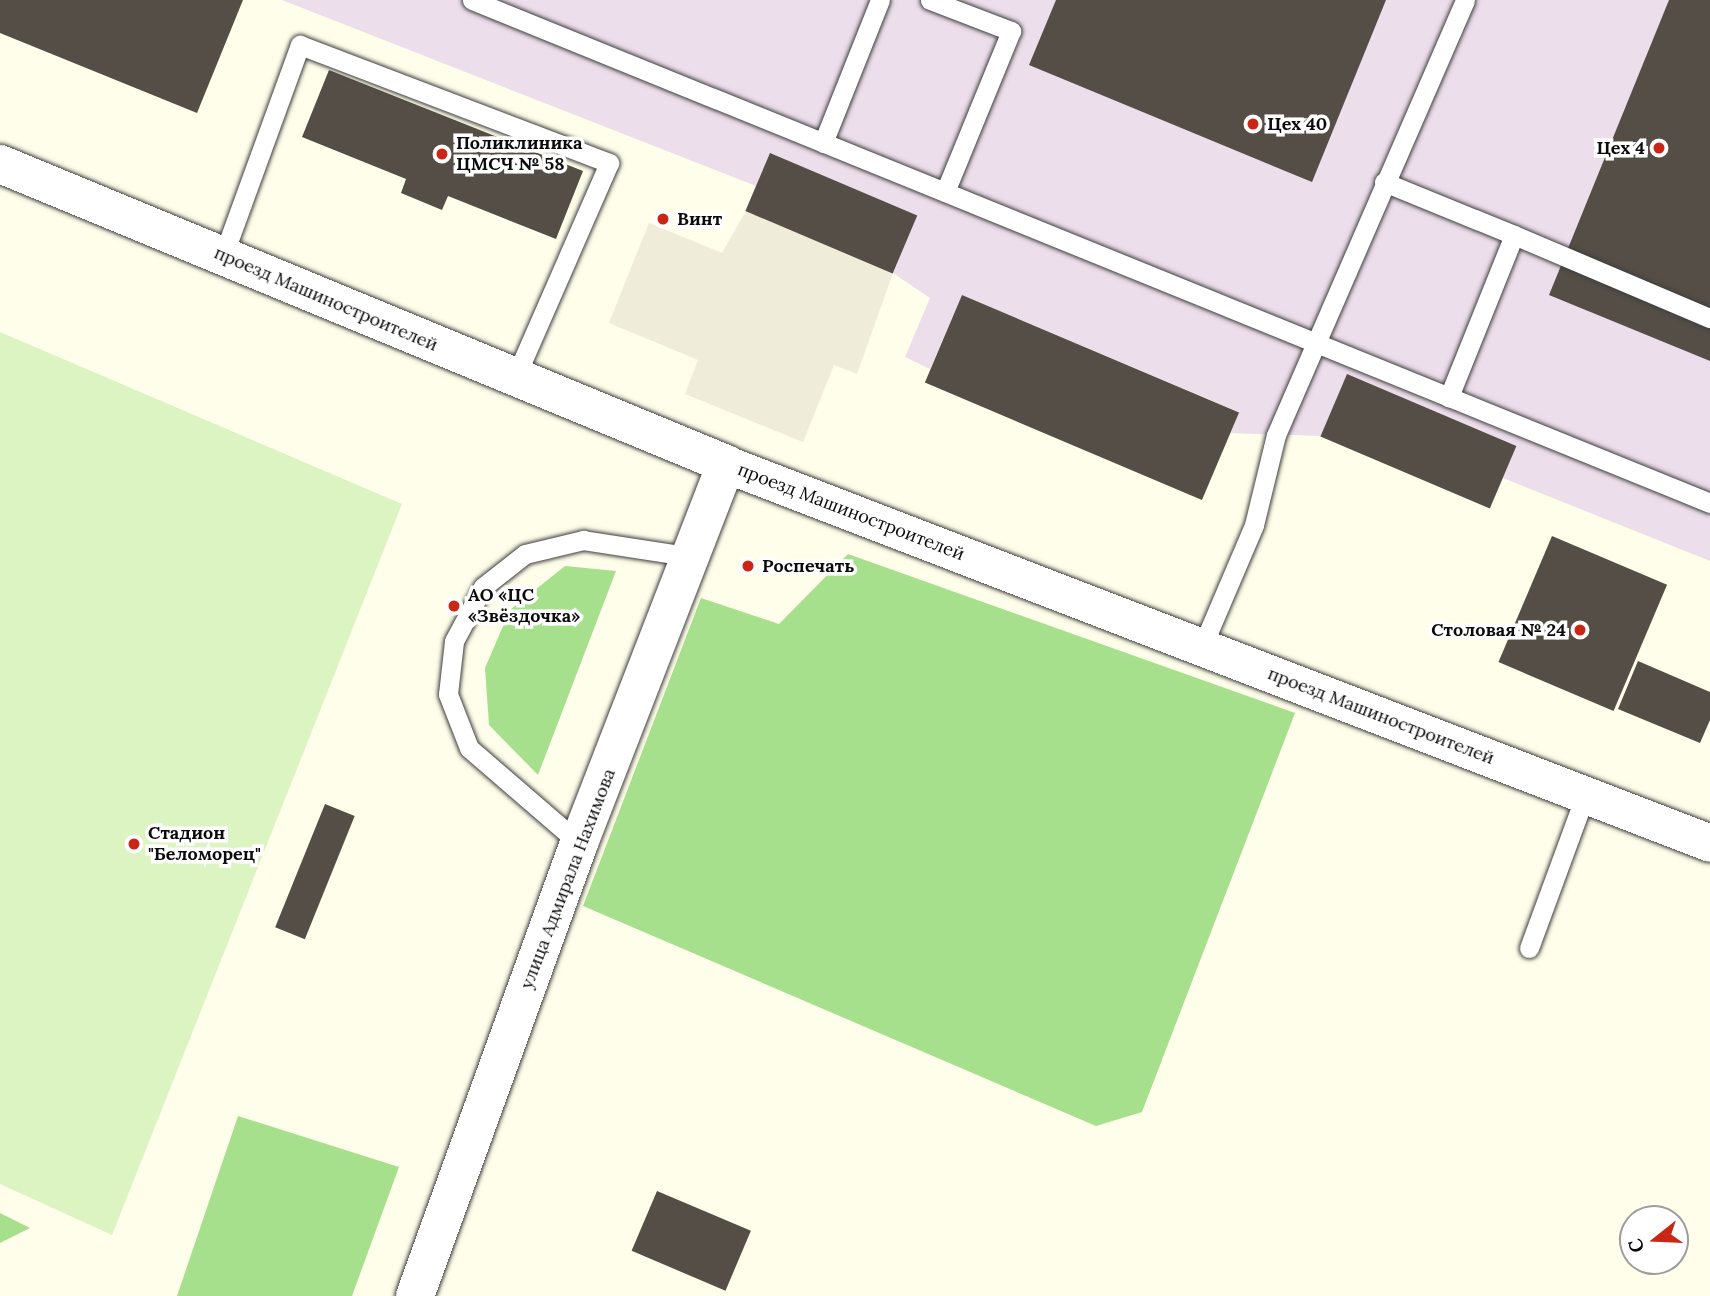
<!DOCTYPE html>
<html>
<head>
<meta charset="utf-8">
<style>
  body { margin:0 }
  #map { position:relative; width:1710px; height:1296px; overflow:hidden; background:#fffeea; font-family:Lora,serif }
  div>[style] { position:absolute }
  .industrial>* { inset:0; background:#ecdeeb }
  .forest>* { inset:0; background:#a7e08d }
  .pitch>* { inset:0; background:#dcf4c2 }
  .plaza>* { inset:0; background:#efecd9 }
  .building>* { inset:0; background:#554e47; transform-origin:0 0 }
  .roads { filter:drop-shadow(0 0 2px #3e3e3e) drop-shadow(0 0 2px #3e3e3e) }
  .service>* { height:19px; margin:-9.5px; padding:0 9.5px; transform-origin:9.5px; border-radius:9.5px; background:#fff }
  .minor>* { height:37px; margin:-18.5px; padding:0 18.5px; transform-origin:18.5px; border-radius:18.5px; background:#fff }
  .tertiary>* { height:38px; margin:-19px; padding:0 19px; transform-origin:19px; border-radius:19px; background:#fff }
  .dots>* { width:19px; height:19px; translate:-50% -50%; box-sizing:border-box; border:4px solid #fff; border-radius:50% }
  span { translate:-50% -50%; white-space:nowrap; text-align:center; line-height:1.15; -webkit-text-stroke:7px #fff; paint-order:stroke }
  .poi-label { font-size:18px; color:#0b0b0b; font-weight:700 }
  .left { translate:0 -50%; text-align:left }
  .right { translate:-100% -50%; text-align:right }
  .street-label { font-size:18px; color:#0b0b0b }
  .north { position:absolute; left:1619px; top:1205px; width:70px; height:70px; box-sizing:border-box; background:#fff; border:2px solid #9d9d9d; border-radius:50%; rotate:252deg; font-size:19px; font-weight:700; line-height:28px; text-align:center; color:#0b0b0b }
  .north::after { content:''; display:block; margin:auto; width:24px; height:32px; background:#c92616; clip-path:polygon(50% 0,100% 100%,50% 72%,0 100%) }
</style>
</head>
<body>
<div id="map">
  <div class="industrial">
    <i style="clip-path:polygon(282px 0,1710px 0,1710px 561px,1503px 478px,1490px 508px,1320px 436px,1231px 433px,1239px 412px,962px 295px,930px 369px,905px 357px,930px 298px,893px 273px,746px 211px,756px 186px)"></i>
  </div>
  <div class="forest">
    <i style="clip-path:polygon(848px 554px,1295px 713px,1142px 1112px,1096px 1126px,583px 906px,701px 598px,779px 624px)"></i>
    <i style="clip-path:polygon(565px 566px,616px 571px,538px 775px,489px 725px,485px 668px,510px 610px)"></i>
    <i style="clip-path:polygon(238px 1116px,399px 1167px,352px 1296px,177px 1296px)"></i>
    <i style="clip-path:polygon(0 1213px,30px 1228px,0 1243px)"></i>
  </div>
  <div class="pitch">
    <i style="clip-path:polygon(0 332px,402px 504px,112px 1235px,0 1184px)"></i>
  </div>
  <div class="plaza">
    <i style="clip-path:polygon(746px 211px,893px 273px,857px 374px,834px 365px,803px 442px,685px 394px,698px 360px,609px 323px,649px 223px,722px 253px)"></i>
  </div>
  <div class="building">
    <i style="clip-path:polygon(0 0,243px 0,197px 113px,0 33px)"></i>
    <i style="clip-path:polygon(1056px 0,1386px 0,1312px 182px,1029px 65px)"></i>
    <i style="clip-path:polygon(1669px 0,1710px 0,1710px 361px,1549px 295px)"></i>
    <i style="clip-path:polygon(329px 70px,583px 171px,556px 239px,448px 196px,442px 210px,401px 193px,406px 179px,302px 137px)"></i>
    <i style="left:770px;top:153px;width:160px;height:63px;rotate:23deg"></i>
    <i style="left:962px;top:295px;width:301px;height:95px;rotate:23deg"></i>
    <i style="left:1347px;top:374px;width:184px;height:68px;rotate:23deg"></i>
    <i style="left:1552px;top:536px;width:125px;height:137px;rotate:23deg"></i>
    <i style="clip-path:polygon(1638px 661px,1710px 692px,1710px 720px,1700px 743px,1618px 709px)"></i>
    <i style="left:325px;top:804px;width:32px;height:133px;rotate:22deg"></i>
    <i style="left:657px;top:1191px;width:102px;height:65px;rotate:23deg"></i>
  </div>
  <div class="roads">
    <div class="service">
      <i style="left:472px;top:0;width:1336px;rotate:22.11deg"></i>
      <i style="left:930px;top:0;width:87px;rotate:20.9deg"></i>
      <i style="left:1011px;top:31px;width:174px;rotate:112.3deg"></i>
      <i style="left:823px;top:143px;width:154px;rotate:-68.3deg"></i>
      <i style="left:1384px;top:182px;width:140px;rotate:22.2deg"></i>
      <i style="left:1514px;top:235px;width:175px;rotate:111.9deg"></i>
      <i style="left:1514px;top:235px;width:213px;rotate:23deg"></i>
      <i style="left:223px;top:256px;width:225px;rotate:-70deg"></i>
      <i style="left:300px;top:45px;width:331px;rotate:20.9deg"></i>
      <i style="left:609px;top:163px;width:235px;rotate:113.6deg"></i>
      <i style="left:1202px;top:647px;width:133px;rotate:-66.9deg"></i>
      <i style="left:1254px;top:525px;width:93px;rotate:-76.3deg"></i>
      <i style="left:1276px;top:435px;width:474px;rotate:-66.5deg"></i>
      <i style="left:579px;top:843px;width:145px;rotate:-139.2deg"></i>
      <i style="left:469px;top:748px;width:58px;rotate:-111.3deg"></i>
      <i style="left:448px;top:694px;width:53px;rotate:-83.5deg"></i>
      <i style="left:454px;top:641px;width:61px;rotate:-61.8deg"></i>
      <i style="left:483px;top:587px;width:53px;rotate:-38.2deg"></i>
      <i style="left:525px;top:554px;width:60px;rotate:-13.6deg"></i>
      <i style="left:583px;top:540px;width:111px;rotate:8.8deg"></i>
      <i style="left:1529px;top:948px;width:165px;rotate:-69.8deg"></i>
    </div>
    <div class="minor">
      <i style="left:726px;top:464px;width:1054px;rotate:21.06deg"></i>
    </div>
    <div class="tertiary">
      <i style="left:0;top:164px;width:786px;rotate:22.45deg"></i>
      <i style="left:726px;top:464px;width:407px;rotate:111.2deg"></i>
      <i style="left:579px;top:843px;width:482px;rotate:109.9deg"></i>
    </div>
  </div>
  <div class="dots">
    <i style="left:1253px;top:124px;background:#c92616"></i>
    <i style="left:1659px;top:148px;background:#c92616"></i>
    <i style="left:442px;top:154px;background:#c92616"></i>
    <i style="left:663px;top:219px;background:#c92616"></i>
    <i style="left:748px;top:566px;background:#c92616"></i>
    <i style="left:454px;top:606px;background:#c92616"></i>
    <i style="left:1580px;top:630px;background:#c92616"></i>
    <i style="left:134px;top:844px;background:#c92616"></i>
  </div>
  <div class="poi-label">
    <span class="left" style="left:1267px;top:124px">Цех 40</span>
    <span class="left" style="left:456px;top:154px">Поликлиника<br>ЦМСЧ № 58</span>
    <span class="right" style="left:1645px;top:148px">Цех 4</span>
    <span class="left" style="left:677px;top:219px">Винт</span>
    <span class="left" style="left:762px;top:566px">Роспечать</span>
    <span class="left" style="left:468px;top:606px">АО «ЦС<br>«Звёздочка»</span>
    <span class="right" style="left:1566px;top:630px">Столовая № 24</span>
    <span class="left" style="left:148px;top:844px">Стадион<br>"Беломорец"</span>
  </div>
  <div class="street-label">
    <span style="left:326px;top:299px;rotate:23deg">проезд Машиностроителей</span>
    <span style="left:851px;top:512px;rotate:21deg">проезд Машиностроителей</span>
    <span style="left:1381px;top:716px;rotate:21deg">проезд Машиностроителей</span>
    <span style="left:568px;top:879px;rotate:-69deg">улица Адмирала Нахимова</span>
  </div>
  <div class="north">С</div>
</div>
</body>
</html>
